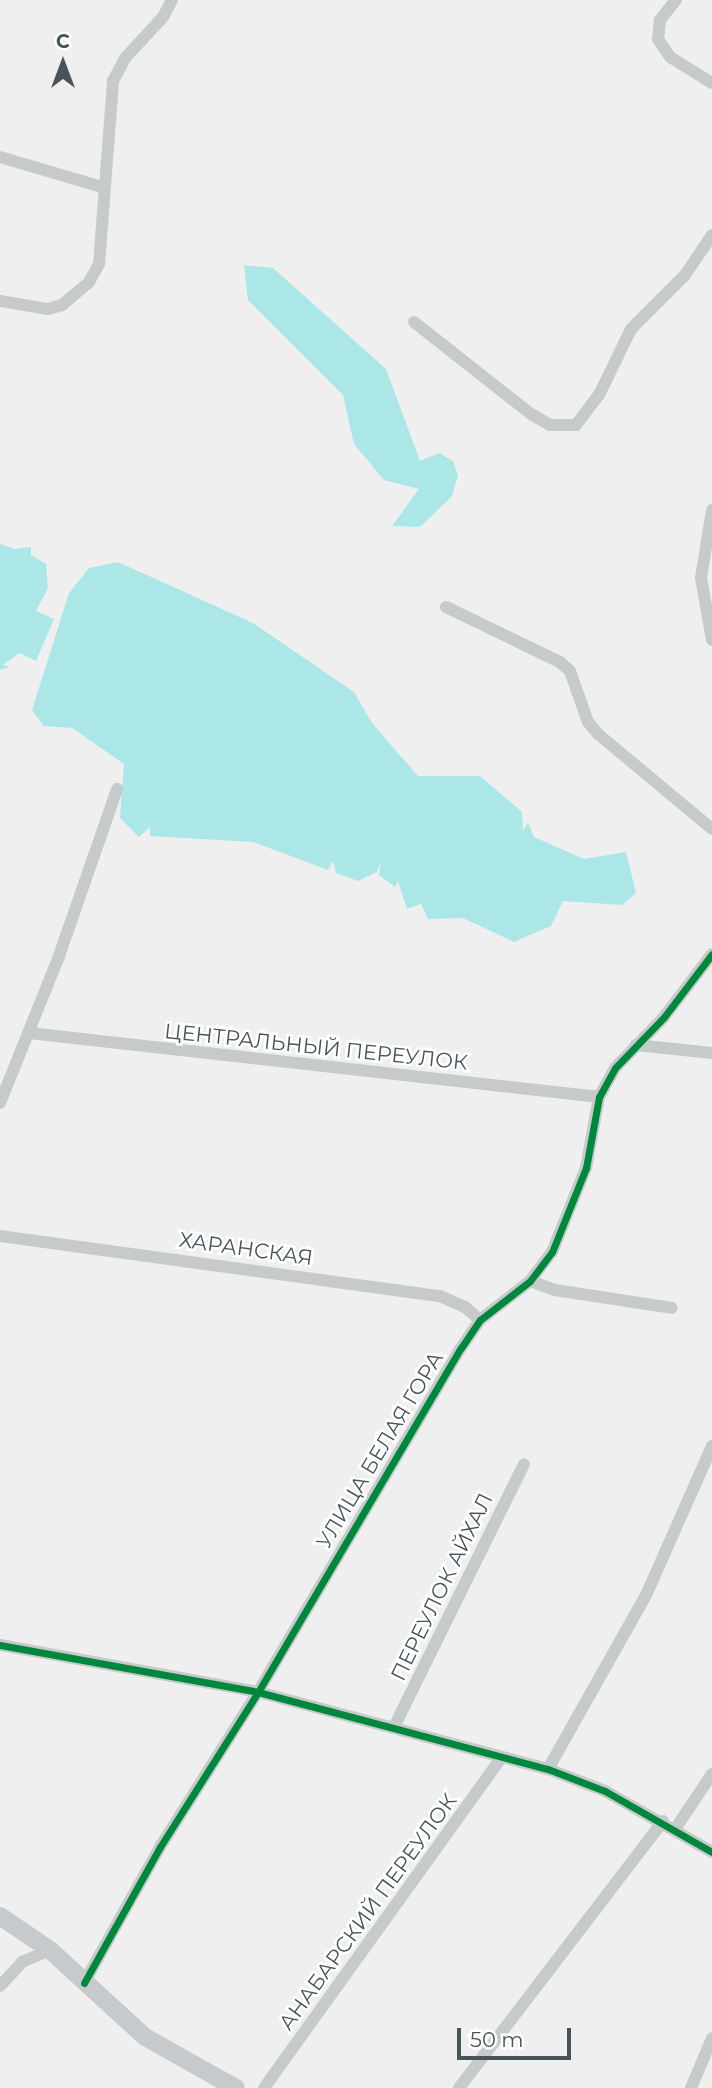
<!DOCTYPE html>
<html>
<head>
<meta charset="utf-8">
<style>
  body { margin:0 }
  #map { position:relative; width:712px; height:2088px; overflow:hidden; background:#efefef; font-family:Montserrat,sans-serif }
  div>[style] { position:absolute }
  .water>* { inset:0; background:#ace7e8 }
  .street>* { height:12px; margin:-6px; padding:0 6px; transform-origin:6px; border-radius:6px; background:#c6cacb }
  .secondary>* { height:18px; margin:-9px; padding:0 9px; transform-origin:9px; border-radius:9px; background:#c7cacc }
  .cycleway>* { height:7px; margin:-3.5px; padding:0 3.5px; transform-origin:3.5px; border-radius:3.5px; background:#00873e }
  span { translate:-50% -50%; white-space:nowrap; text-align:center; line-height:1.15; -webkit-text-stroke:5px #fff; paint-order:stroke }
  .street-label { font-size:21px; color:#47555a }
  .north { position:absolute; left:28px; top:28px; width:70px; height:70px; -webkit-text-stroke:5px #fff; paint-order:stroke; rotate:0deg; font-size:19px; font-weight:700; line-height:28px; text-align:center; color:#47555a }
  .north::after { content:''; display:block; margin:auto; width:24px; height:32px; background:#47555a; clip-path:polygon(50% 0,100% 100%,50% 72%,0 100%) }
  .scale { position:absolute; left:457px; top:2028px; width:114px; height:32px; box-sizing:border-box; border:4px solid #47555a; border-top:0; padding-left:9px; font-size:21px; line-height:24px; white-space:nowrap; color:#47555a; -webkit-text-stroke:5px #fff; paint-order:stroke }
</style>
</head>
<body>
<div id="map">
  <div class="water">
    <i style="clip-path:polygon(244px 265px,273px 268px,386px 369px,420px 461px,439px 453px,453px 461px,458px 475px,452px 496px,420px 527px,392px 526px,419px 489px,384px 480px,354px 444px,343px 395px,248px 300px)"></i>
    <i style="clip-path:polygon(0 544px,15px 549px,31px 547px,31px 555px,46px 564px,48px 588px,36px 611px,54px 619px,36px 661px,19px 653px,3px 665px,10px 667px,0 670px)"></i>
    <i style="clip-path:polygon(118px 562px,253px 623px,354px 692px,372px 723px,418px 776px,480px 776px,522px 812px,523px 831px,528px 822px,534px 837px,584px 859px,626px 852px,636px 893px,622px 905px,563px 901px,551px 926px,514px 942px,463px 918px,428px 919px,421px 904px,407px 909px,398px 881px,395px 887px,379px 875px,381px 862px,377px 872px,358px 881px,336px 873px,333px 861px,328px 870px,253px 842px,150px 836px,150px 827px,139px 837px,120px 818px,124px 764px,72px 728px,44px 726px,32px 710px,69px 593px,89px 568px)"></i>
  </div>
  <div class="street">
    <i style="left:676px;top:0;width:26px;rotate:129deg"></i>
    <i style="left:660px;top:20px;width:19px;rotate:96deg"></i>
    <i style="left:658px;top:39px;width:22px;rotate:56deg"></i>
    <i style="left:670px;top:57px;width:49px;rotate:31.8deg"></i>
    <i style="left:0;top:157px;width:109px;rotate:16.4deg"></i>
    <i style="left:0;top:301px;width:49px;rotate:9.5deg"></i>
    <i style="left:48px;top:309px;width:15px;rotate:-16deg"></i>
    <i style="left:62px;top:305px;width:35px;rotate:-40deg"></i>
    <i style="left:89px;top:282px;width:21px;rotate:-61deg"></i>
    <i style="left:99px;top:264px;width:184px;rotate:-85.6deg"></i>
    <i style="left:113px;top:81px;width:27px;rotate:-62deg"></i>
    <i style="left:126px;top:57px;width:54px;rotate:-47.2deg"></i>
    <i style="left:163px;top:17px;width:19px;rotate:-62deg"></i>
    <i style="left:414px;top:322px;width:149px;rotate:38.2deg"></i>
    <i style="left:531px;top:414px;width:22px;rotate:30deg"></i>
    <i style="left:550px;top:425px;width:26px"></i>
    <i style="left:576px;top:425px;width:38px;rotate:-53deg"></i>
    <i style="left:599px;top:395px;width:73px;rotate:-64.1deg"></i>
    <i style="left:631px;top:329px;width:76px;rotate:-45deg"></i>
    <i style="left:685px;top:275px;width:48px;rotate:-56deg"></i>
    <i style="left:712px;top:510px;width:69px;rotate:99.2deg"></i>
    <i style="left:701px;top:578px;width:63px;rotate:79.9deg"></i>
    <i style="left:446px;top:607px;width:127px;rotate:25.8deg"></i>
    <i style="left:560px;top:662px;width:13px;rotate:42deg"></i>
    <i style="left:570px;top:671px;width:54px;rotate:70.6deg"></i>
    <i style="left:588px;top:722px;width:16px;rotate:50deg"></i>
    <i style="left:598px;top:734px;width:148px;rotate:39.8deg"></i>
    <i style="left:29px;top:1033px;width:574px;rotate:6.41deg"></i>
    <i style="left:636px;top:1045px;width:76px;rotate:6deg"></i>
    <i style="left:0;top:1103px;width:158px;rotate:-68.1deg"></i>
    <i style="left:59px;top:956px;width:177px;rotate:-70.8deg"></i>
    <i style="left:0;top:1236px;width:444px;rotate:7.8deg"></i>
    <i style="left:440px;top:1296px;width:27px;rotate:24deg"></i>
    <i style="left:465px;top:1307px;width:20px;rotate:41deg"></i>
    <i style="left:530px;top:1281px;width:27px;rotate:20deg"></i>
    <i style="left:555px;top:1290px;width:118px;rotate:8.7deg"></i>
    <i style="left:0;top:1645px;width:262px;rotate:10.3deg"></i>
    <i style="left:258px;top:1692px;width:300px;rotate:14.9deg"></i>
    <i style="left:548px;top:1769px;width:61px;rotate:21.1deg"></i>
    <i style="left:605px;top:1791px;width:123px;rotate:29.7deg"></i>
    <i style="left:394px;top:1727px;width:293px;rotate:-63.7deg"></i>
    <i style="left:548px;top:1769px;width:202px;rotate:-60.6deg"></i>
    <i style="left:647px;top:1593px;width:161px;rotate:-66.1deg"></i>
    <i style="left:675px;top:1829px;width:66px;rotate:-56.1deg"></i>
    <i style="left:84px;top:1983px;width:156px;rotate:-60.8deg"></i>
    <i style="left:160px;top:1847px;width:183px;rotate:-57.7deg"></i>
    <i style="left:258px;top:1692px;width:399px;rotate:-59.5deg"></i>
    <i style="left:461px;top:1348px;width:34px;rotate:-56deg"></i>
    <i style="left:480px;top:1320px;width:63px;rotate:-38deg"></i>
    <i style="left:530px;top:1281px;width:36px;rotate:-53deg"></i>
    <i style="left:552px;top:1252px;width:91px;rotate:-68deg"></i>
    <i style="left:586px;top:1168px;width:72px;rotate:-79.6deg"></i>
    <i style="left:599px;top:1097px;width:33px;rotate:-61deg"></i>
    <i style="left:615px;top:1068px;width:71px;rotate:-46.1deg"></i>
    <i style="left:664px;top:1017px;width:79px;rotate:-52.7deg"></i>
    <i style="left:0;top:1986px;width:33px;rotate:-47deg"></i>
    <i style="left:22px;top:1962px;width:30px;rotate:-23deg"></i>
    <i style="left:264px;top:2088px;width:406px;rotate:-54.3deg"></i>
    <i style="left:459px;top:2088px;width:336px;rotate:-52.6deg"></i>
    <i style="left:691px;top:2088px;width:54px;rotate:-67.2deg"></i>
  </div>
  <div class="secondary">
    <i style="left:0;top:1916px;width:60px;rotate:34.2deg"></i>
    <i style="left:50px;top:1950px;width:129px;rotate:42.5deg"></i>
    <i style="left:145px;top:2037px;width:104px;rotate:29.3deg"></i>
  </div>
  <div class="cycleway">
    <i style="left:0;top:1645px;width:262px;rotate:10.3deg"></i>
    <i style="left:258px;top:1692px;width:300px;rotate:14.9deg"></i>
    <i style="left:548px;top:1769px;width:61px;rotate:21.1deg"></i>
    <i style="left:605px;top:1791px;width:123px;rotate:29.7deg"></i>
    <i style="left:84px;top:1983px;width:156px;rotate:-60.8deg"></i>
    <i style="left:160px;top:1847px;width:183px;rotate:-57.7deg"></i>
    <i style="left:258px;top:1692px;width:399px;rotate:-59.5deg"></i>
    <i style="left:461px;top:1348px;width:34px;rotate:-56deg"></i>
    <i style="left:480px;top:1320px;width:63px;rotate:-38deg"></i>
    <i style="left:530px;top:1281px;width:36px;rotate:-53deg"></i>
    <i style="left:552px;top:1252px;width:91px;rotate:-68deg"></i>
    <i style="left:586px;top:1168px;width:72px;rotate:-79.6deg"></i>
    <i style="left:599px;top:1097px;width:33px;rotate:-61deg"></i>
    <i style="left:615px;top:1068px;width:71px;rotate:-46.1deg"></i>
    <i style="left:664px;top:1017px;width:79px;rotate:-52.7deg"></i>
  </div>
  <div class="street-label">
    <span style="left:316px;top:1047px;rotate:6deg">ЦЕНТРАЛЬНЫЙ ПЕРЕУЛОК</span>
    <span style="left:246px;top:1249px;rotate:8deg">ХАРАНСКАЯ</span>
    <span style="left:380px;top:1450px;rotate:-59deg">УЛИЦА БЕЛАЯ ГОРА</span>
    <span style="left:442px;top:1587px;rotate:-64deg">ПЕРЕУЛОК АЙХАЛ</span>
    <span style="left:368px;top:1912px;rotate:-54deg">АНАБАРСКИЙ ПЕРЕУЛОК</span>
  </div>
  <div class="north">С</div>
  <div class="scale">50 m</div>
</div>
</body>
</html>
